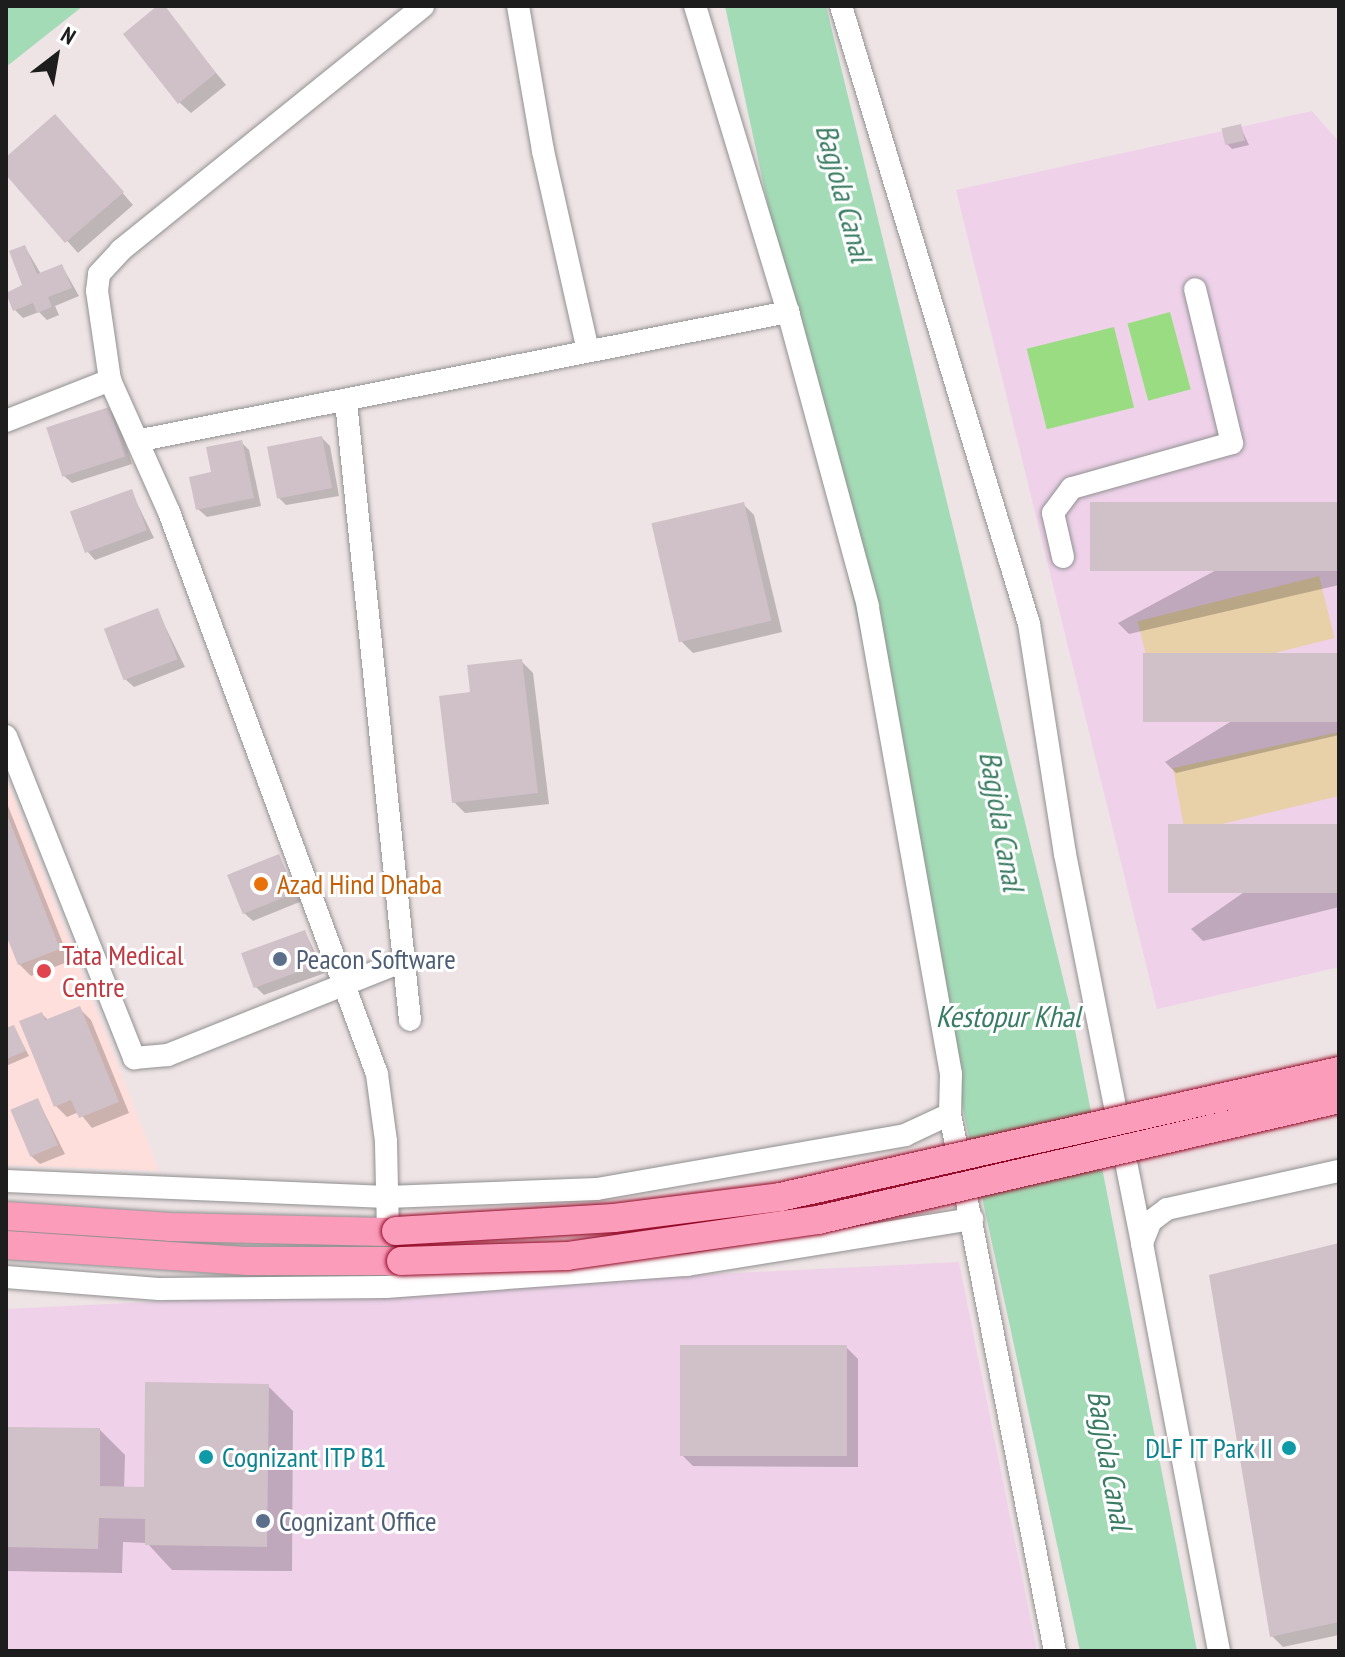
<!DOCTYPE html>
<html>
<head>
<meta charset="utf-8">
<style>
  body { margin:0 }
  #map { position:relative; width:1345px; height:1657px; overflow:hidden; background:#eee3e5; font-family:"PT Sans Narrow",sans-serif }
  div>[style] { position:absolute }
  .commercial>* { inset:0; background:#efd2ea }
  .education>* { inset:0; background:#fedfdb }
  .grass>* { inset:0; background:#e8d0a9; transform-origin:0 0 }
  .pitch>* { inset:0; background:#9adc82; transform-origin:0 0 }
  .water>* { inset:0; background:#a4dbb7 }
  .shadow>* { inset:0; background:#0003 }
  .building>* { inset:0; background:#d0c0c8; transform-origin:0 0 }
  .roads { filter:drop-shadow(0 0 2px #919191) drop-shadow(0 0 2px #919191) }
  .minor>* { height:22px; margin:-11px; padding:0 11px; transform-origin:11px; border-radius:11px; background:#fff }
  .major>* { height:28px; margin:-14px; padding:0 14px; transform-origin:14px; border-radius:14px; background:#fa9cba }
  .bridges { filter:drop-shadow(0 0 2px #930322) drop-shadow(0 0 2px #930322) }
  .major-bridge>* { height:28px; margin:-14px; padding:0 14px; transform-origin:14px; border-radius:14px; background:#fa9cba }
  .dots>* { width:22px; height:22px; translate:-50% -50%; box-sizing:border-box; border:4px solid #fff; border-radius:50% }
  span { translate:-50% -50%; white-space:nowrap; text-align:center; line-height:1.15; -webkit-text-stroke:6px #fff; paint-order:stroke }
  .food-label { font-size:28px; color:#c56008 }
  .left { translate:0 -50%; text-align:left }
  .health-label { font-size:28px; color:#be3a42 }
  .service-label { font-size:28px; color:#4e5e75 }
  .culture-label { font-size:28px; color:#0d838f }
  .right { translate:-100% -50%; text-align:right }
  .water-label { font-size:30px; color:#3a7c63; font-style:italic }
  .frame { position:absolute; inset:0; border:8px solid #1d1d1d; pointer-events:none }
  .north { position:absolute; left:16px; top:16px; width:80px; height:80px; -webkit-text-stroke:6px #fff; paint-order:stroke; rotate:31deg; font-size:22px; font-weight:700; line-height:32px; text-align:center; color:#1d1d1d }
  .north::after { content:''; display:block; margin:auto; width:28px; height:36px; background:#1d1d1d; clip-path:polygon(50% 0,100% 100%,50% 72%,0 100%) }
</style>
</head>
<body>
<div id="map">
  <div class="commercial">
    <i style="clip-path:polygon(1312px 111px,1339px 142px,1339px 967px,1157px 1009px,956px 190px)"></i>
    <i style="clip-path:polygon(959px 1262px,1037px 1651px,6px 1651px,6px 1309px)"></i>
  </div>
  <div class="education">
    <i style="clip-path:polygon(6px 778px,159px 1171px,6px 1165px)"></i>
  </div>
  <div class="grass">
    <i style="left:1319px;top:576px;width:64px;height:187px;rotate:76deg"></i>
    <i style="clip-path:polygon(1339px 732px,1339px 796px,1185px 833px,1173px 768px)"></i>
  </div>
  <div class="pitch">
    <i style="left:1170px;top:312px;width:80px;height:44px;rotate:75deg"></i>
    <i style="left:1114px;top:327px;width:83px;height:90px;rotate:76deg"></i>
  </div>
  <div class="water">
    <i style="clip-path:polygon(6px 6px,83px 6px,6px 67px)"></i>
    <i style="clip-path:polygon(725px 6px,826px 6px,1072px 1015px,1197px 1651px,1080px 1651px)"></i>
  </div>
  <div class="shadow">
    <i style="clip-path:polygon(161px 6px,226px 85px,191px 113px,179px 102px)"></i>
    <i style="clip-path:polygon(1240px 126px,1249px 145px,1232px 149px,1227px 144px)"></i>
    <i style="clip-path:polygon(66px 128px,133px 205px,78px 253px,6px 172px,6px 159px)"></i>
    <i style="clip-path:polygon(25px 247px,41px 274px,62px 266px,79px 296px,55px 306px,59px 315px,47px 320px,39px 312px,23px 318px,15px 310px,25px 286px)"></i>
    <i style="clip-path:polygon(108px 409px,117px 417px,132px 464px,72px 483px,63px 475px)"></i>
    <i style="clip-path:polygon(322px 438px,330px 446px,339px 496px,286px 505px,278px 497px)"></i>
    <i style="clip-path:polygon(241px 442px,249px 450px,261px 506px,207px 517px,198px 509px,214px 474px)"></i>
    <i style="clip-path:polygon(131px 491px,154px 538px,95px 560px,87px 551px)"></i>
    <i style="clip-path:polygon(743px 504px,754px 515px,782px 632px,693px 653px,681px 641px)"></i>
    <i style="clip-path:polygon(1339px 504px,1339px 585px,1129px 634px,1118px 623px)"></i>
    <i style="clip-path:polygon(157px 610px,185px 667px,134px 687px,125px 679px)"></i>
    <i style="clip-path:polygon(1339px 655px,1339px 735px,1176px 773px,1165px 762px)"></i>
    <i style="clip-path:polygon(521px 661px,533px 673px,549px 804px,465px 813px,454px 802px,472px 694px)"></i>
    <i style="clip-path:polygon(6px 801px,70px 961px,31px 976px,19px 964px,6px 929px)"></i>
    <i style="clip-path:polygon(1339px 826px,1339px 907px,1203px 941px,1191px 929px)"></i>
    <i style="clip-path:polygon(278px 856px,302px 901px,253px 921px,244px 913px)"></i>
    <i style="clip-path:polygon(305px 932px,325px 973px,264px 995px,256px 987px)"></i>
    <i style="clip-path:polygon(79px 1008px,91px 1020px,129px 1113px,92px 1128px,79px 1112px,67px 1117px,56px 1106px,42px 1014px,49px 1021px)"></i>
    <i style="clip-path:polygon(14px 1027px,29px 1056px,6px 1066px,6px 1030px)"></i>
    <i style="clip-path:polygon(38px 1100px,65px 1154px,40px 1164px,31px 1156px)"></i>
    <i style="clip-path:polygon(1339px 1245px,1339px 1635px,1283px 1647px,1272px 1636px)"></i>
    <i style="clip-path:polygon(846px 1347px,858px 1359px,858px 1467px,693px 1466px,682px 1455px)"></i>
    <i style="clip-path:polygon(268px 1386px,293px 1411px,292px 1571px,172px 1570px,147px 1543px,123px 1542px,122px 1573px,6px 1571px,6px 1429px,100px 1430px,125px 1455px,124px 1489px,146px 1489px)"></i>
  </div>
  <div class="building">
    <i style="clip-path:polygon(157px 6px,165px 6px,216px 73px,178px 104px,123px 34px)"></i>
    <i style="clip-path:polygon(55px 114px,124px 192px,65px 243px,6px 175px,6px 157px)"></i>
    <i style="left:1241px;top:124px;width:17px;height:20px;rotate:77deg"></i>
    <i style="clip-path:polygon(25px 245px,37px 274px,62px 264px,72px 288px,48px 297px,52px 307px,37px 313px,33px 303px,13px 311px,6px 293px,22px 285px,9px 251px)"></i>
    <i style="left:109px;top:407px;width:52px;height:66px;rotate:72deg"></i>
    <i style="left:322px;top:436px;width:53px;height:56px;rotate:79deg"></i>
    <i style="clip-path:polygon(242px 440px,254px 498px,196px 510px,189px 477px,211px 472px,206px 447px)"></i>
    <i style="left:132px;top:489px;width:44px;height:66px;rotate:70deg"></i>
    <i style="left:744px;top:502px;width:122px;height:95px;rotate:77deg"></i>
    <i style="left:1339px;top:502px;width:69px;height:249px;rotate:90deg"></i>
    <i style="left:158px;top:608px;width:55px;height:58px;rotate:69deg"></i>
    <i style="left:1339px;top:653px;width:69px;height:196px;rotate:90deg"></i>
    <i style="clip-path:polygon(522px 659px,538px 793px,452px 803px,439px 696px,470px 692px,467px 665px)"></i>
    <i style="clip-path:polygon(6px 812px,60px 949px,18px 965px,6px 935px)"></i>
    <i style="left:1339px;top:824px;width:69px;height:171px;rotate:90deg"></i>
    <i style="left:279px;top:854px;width:42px;height:56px;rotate:68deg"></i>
    <i style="left:305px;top:930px;width:37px;height:68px;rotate:70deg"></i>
    <i style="clip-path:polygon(80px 1006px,119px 1102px,79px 1118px,71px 1100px,54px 1107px,19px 1021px,42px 1012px,45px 1020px)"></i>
    <i style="clip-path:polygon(14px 1025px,26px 1051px,6px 1059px,6px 1028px)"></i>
    <i style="left:38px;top:1098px;width:51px;height:30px;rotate:67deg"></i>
    <i style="clip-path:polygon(1339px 1243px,1339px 1622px,1270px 1637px,1209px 1275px)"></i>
    <i style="left:680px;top:1345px;width:167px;height:111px"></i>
    <i style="clip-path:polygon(145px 1382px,269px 1384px,267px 1547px,145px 1545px,145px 1519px,99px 1518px,98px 1549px,6px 1547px,6px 1427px,100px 1428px,100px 1486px,144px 1487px)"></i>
  </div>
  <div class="roads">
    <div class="minor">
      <i style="left:518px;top:6px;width:147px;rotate:80.2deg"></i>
      <i style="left:543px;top:151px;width:204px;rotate:77.3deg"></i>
      <i style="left:841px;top:6px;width:646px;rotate:73.08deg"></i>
      <i style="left:1029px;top:624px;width:233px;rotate:81.1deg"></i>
      <i style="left:1065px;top:854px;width:397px;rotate:78.8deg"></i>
      <i style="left:346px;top:402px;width:621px;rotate:84.09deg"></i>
      <i style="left:6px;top:421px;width:112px;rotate:-21.5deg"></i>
      <i style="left:141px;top:440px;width:660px;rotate:-11.19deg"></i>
      <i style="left:1063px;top:557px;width:45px;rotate:-102.8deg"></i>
      <i style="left:1053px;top:513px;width:31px;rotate:-53deg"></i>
      <i style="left:1072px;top:488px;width:166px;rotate:-15.7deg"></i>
      <i style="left:1232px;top:443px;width:158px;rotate:-103.5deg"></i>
      <i style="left:6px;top:736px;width:347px;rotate:68.3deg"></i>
      <i style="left:134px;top:1058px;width:34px;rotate:-5deg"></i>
      <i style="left:168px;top:1055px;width:253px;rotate:-21.8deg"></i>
      <i style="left:950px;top:1114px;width:547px;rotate:78.94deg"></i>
      <i style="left:6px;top:1181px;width:381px;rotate:2.4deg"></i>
      <i style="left:387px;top:1197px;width:210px;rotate:-2.2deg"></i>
      <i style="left:597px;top:1189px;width:313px;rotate:-9.9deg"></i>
      <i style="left:905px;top:1135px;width:50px;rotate:-25deg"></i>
      <i style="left:950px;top:1114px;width:40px;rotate:-88.6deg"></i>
      <i style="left:951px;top:1074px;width:475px;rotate:-100.1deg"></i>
      <i style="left:868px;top:606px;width:305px;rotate:-105.2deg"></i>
      <i style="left:788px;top:312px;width:320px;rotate:-106.9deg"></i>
      <i style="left:396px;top:1231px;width:8px;rotate:173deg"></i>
      <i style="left:388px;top:1232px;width:91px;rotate:-91.3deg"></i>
      <i style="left:386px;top:1141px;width:68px;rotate:-97.7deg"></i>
      <i style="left:377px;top:1074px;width:599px;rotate:-110.31deg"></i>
      <i style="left:169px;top:512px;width:145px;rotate:-114.1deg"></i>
      <i style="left:110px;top:380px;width:90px;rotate:-98.3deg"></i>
      <i style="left:97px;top:291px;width:17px;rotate:-83deg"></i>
      <i style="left:99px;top:274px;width:33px;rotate:-47deg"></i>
      <i style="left:121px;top:250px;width:388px;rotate:-38.9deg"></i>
      <i style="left:6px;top:1277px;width:153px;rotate:4.5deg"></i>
      <i style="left:159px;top:1289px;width:227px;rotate:-0.5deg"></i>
      <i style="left:386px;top:1287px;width:302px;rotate:-4.2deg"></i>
      <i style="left:687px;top:1265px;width:289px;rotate:-9.2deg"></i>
      <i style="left:1219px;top:1651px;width:415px;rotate:-100.7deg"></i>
      <i style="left:1142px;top:1243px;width:24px;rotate:-68deg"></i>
      <i style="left:1151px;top:1221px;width:20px;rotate:-37deg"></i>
      <i style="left:1167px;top:1209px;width:176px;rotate:-12.5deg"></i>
    </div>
    <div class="major">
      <i style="left:6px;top:1216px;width:164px;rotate:3.8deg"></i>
      <i style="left:170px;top:1227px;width:218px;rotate:1.3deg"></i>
      <i style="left:6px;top:1245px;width:243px;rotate:3.8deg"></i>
      <i style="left:248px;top:1261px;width:153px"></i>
    </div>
  </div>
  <div class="bridges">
    <div class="major-bridge">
      <i style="left:396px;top:1231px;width:218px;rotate:-3.4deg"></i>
      <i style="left:614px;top:1218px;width:167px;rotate:-7.2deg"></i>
      <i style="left:780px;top:1197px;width:573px;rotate:-12.7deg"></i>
      <i style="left:401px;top:1261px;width:166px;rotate:-1.7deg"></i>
      <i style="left:567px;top:1256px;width:254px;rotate:-8.2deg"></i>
      <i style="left:818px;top:1220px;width:535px;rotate:-13.07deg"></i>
    </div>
  </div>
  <div class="dots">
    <i style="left:261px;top:884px;background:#e8710a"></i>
    <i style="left:280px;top:959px;background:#5c6f8a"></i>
    <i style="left:44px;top:971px;background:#e0444e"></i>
    <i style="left:1289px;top:1448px;background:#0f9aa8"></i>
    <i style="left:206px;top:1457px;background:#0f9aa8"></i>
    <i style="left:263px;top:1521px;background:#5c6f8a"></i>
  </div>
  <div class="food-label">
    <span class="left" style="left:277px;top:884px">Azad Hind Dhaba</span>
  </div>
  <div class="health-label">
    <span class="left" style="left:62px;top:971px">Tata Medical<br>Centre</span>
  </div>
  <div class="service-label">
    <span class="left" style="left:296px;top:959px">Peacon Software</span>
    <span class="left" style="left:279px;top:1521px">Cognizant Office</span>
  </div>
  <div class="culture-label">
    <span class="right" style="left:1273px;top:1448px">DLF IT Park II</span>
    <span class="left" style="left:222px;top:1457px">Cognizant ITP B1</span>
  </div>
  <div class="water-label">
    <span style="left:844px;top:193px;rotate:75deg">Bagjola Canal</span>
    <span style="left:1002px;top:821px;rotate:80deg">Bagjola Canal</span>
    <span style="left:1008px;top:1016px">Kestopur Khal</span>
    <span style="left:1110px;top:1460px;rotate:80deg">Bagjola Canal</span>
  </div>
  <div class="frame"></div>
  <div class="north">N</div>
</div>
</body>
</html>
